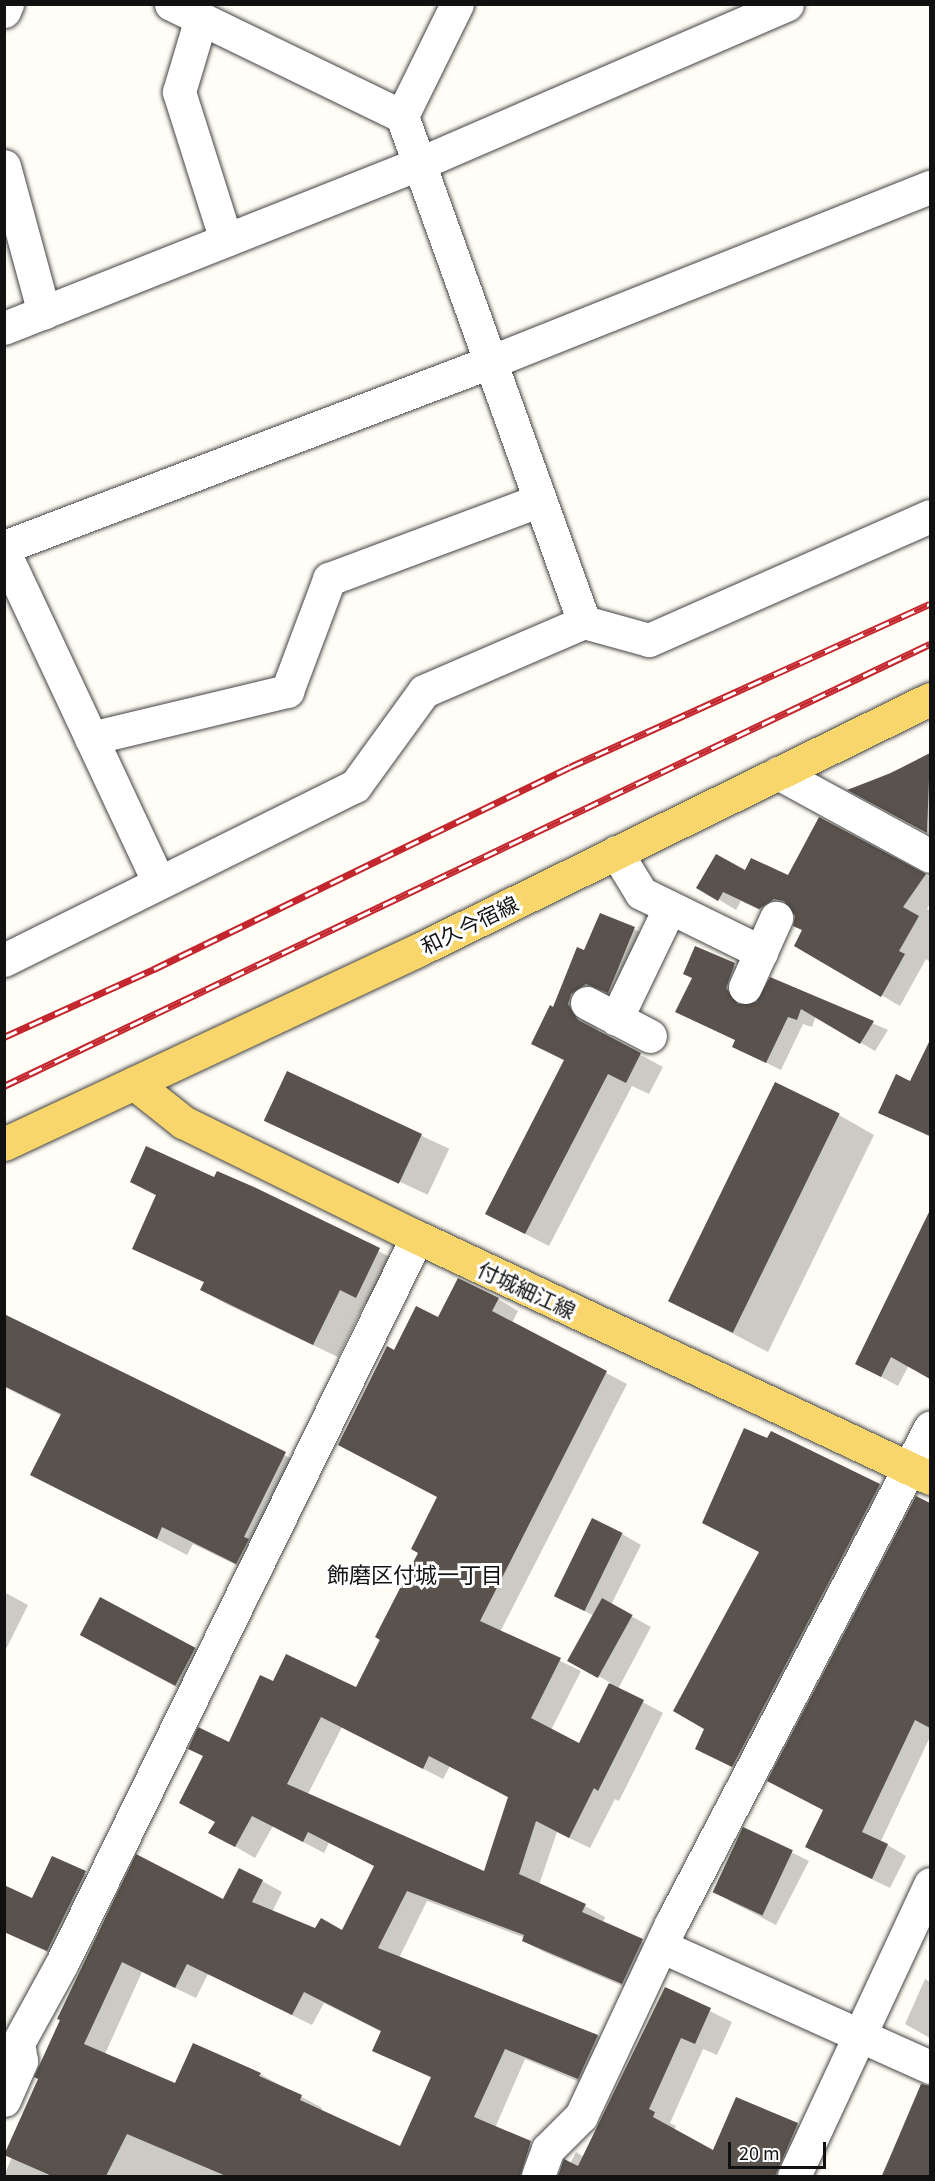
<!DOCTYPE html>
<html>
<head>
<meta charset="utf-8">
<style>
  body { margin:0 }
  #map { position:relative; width:935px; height:2181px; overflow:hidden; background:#fffdf5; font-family:Georgia,"Noto Sans JP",serif }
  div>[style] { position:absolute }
  .shadow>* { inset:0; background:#0003; transform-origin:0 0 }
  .building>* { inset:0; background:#5a524d; transform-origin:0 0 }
  .roads { filter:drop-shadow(0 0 2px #444) drop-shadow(0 0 2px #444) }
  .minor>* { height:33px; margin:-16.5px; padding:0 16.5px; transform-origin:16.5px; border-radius:16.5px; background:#fff }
  .major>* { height:33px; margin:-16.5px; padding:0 16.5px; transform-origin:16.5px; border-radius:16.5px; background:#f9d66b }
  .rail>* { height:7px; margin-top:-3.5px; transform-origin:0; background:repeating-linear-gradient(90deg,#fff 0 14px,#c4262e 0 28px); box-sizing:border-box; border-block:2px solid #c4262e }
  span { translate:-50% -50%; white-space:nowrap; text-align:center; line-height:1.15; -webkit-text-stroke:6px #fff; paint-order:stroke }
  .street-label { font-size:21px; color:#111 }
  .neighbourhood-label { font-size:22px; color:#111 }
  .frame { position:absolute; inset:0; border:6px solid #111; pointer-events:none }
  .scale { position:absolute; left:728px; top:2142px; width:98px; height:27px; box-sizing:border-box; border:3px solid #111; border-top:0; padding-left:8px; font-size:18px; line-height:21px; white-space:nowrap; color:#111; -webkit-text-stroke:4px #fff; paint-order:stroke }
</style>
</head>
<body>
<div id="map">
  <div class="shadow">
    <i style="clip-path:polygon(930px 755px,930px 834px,851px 790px)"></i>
    <i style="clip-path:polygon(819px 819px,930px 878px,930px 903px,927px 909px,930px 911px,930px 962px,926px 959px,900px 1006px,796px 945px,804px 930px,792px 909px,778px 919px,741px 901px,736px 910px,698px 887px,745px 872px,788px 877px)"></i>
    <i style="clip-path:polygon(634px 929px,657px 942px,591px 1019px,600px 1033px,663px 1067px,649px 1094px,632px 1086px,549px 1246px,510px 1226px,565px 1061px,533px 1043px,584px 952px)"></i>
    <i style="clip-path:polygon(696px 948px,749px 973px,740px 998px,745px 1005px,757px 1003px,771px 979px,888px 1030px,875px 1051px,816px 1016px,812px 1027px,803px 1024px,781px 1070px,748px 1054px,737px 1041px,677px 1012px,693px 978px)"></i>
    <i style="clip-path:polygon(930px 1044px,930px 1137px,880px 1112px,911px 1083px)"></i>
    <i style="left:287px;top:1073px;width:179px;height:51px;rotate:25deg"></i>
    <i style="clip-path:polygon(839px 1115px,874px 1135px,768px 1352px,669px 1300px)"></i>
    <i style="clip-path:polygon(215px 1179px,253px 1188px,404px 1264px,381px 1311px,365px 1303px,338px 1357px,226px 1304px,202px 1290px,205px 1283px,134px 1248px,157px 1196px,131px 1182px)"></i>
    <i style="clip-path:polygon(922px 1231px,930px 1235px,930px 1377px,909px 1365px,898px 1386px,874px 1373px)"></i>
    <i style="clip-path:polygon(evenodd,498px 1299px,518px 1311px,512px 1323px,627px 1384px,500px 1632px,581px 1671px,551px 1730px,580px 1745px,611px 1683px,589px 1671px,594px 1616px,555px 1595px,622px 1534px,641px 1545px,611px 1605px,651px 1627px,618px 1689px,663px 1713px,619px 1801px,615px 1799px,590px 1848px,557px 1832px,539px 1885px,585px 1906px,605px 1917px,603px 1923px,663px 1952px,643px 1995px,544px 1952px,523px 1941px,525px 1938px,427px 1901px,399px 1958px,598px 2036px,618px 2048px,598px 2090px,525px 2059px,495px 2128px,551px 2154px,542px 2176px,4px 2176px,137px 1856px,223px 1901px,262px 1881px,282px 1892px,272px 1912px,316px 1930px,342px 1932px,375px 1866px,329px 1843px,324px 1853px,273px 1826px,255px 1858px,231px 1844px,216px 1822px,230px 1744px,273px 1683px,356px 1689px,420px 1553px,439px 1497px,394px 1352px,439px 1319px,498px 1299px,342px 1727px,443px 1779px,450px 1766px,509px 1798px,485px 1873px,308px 1794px,342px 1727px,498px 1299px,142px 1972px,196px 1998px,208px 1974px,312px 2025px,324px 2003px,382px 2032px,374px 2050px,432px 2078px,401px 2148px,321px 2111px,322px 2108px,260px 2074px,176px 2085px,105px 2054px,142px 1972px)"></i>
    <i style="clip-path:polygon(4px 1315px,316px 1471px,267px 1580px,193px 1544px,187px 1555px,32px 1474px,62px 1416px,4px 1387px)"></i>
    <i style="clip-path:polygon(879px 1485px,899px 1497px,752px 1777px,697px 1748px,706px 1729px,760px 1552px)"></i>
    <i style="clip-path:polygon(916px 1498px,930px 1504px,930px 1737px,881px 1841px,906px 1856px,890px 1888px,825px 1857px,824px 1811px)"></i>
    <i style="clip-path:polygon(4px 1592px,28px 1605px,5px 1651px,4px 1651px)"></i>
    <i style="clip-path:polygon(100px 1646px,195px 1648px,214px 1659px,195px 1697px)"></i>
    <i style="clip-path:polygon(744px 1829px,809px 1861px,776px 1925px,728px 1900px)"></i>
    <i style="clip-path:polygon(53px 1858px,102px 1883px,65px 1960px,4px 1932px,33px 1900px)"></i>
    <i style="clip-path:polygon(925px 1979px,930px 1982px,930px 2038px,905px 2024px)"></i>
    <i style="clip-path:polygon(665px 1989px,732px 2022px,717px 2055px,703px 2049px,670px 2123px,676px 2126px,674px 2130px,714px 2152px,797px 2124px,819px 2137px,802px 2176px,559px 2176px,565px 2161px,570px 2164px,576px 2152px,584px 2157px)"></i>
    <i style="clip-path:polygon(921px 2089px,930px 2092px,930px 2176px,881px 2176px)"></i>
  </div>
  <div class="building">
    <i style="clip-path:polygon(930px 753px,927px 833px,847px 790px,891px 773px)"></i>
    <i style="clip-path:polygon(819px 817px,926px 874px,903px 907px,919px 916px,899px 951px,905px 954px,881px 997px,794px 946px,802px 930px,793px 926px,795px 916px,784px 901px,774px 899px,759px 909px,723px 892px,718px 901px,696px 888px,716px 854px,745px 870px,751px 858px,788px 875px)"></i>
    <i style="clip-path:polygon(600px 913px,635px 927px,608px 993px,586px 984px,571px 994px,568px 1004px,578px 1020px,641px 1053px,626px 1083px,608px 1074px,525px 1234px,485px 1214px,564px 1060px,531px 1044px,550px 1005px,553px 1007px,577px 947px,584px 950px)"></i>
    <i style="clip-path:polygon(695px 946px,735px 963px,726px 988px,738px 1004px,756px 1002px,770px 977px,874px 1021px,860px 1044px,801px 1009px,797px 1020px,788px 1017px,766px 1063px,732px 1047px,735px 1040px,675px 1012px,692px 978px,683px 974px)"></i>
    <i style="clip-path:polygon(930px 1040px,930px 1136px,878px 1113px,896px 1074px,910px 1081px)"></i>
    <i style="left:287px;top:1071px;width:149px;height:55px;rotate:25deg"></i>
    <i style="left:775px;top:1082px;width:72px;height:244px;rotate:26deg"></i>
    <i style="clip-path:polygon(146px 1146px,214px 1177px,217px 1171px,254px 1187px,380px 1248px,356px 1298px,340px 1290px,313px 1345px,200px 1290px,204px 1282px,132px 1249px,156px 1195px,130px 1182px)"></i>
    <i style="clip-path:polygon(930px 1210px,930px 1379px,891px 1357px,881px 1377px,855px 1364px)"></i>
    <i style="clip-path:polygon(evenodd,458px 1278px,499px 1298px,492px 1311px,607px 1371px,480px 1621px,561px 1658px,531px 1718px,579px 1743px,609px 1683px,644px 1700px,598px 1791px,594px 1788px,569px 1838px,536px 1821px,519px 1874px,586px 1904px,582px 1912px,643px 1939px,622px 1984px,522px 1941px,524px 1935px,407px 1891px,378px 1948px,598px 2035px,578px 2079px,505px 2049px,474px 2117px,531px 2141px,520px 2176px,226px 2176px,127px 2134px,106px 2176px,52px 2176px,4px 2155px,38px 2079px,34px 2077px,60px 2020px,57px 2019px,136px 1854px,223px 1899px,239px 1868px,263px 1880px,252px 1902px,315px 1928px,321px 1918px,342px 1930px,374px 1866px,308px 1832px,303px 1842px,252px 1816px,235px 1847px,208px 1833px,215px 1822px,179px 1803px,203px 1756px,188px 1749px,198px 1727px,229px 1742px,260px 1675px,273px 1681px,286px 1654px,356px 1687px,380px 1640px,375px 1637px,418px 1553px,411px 1549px,437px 1497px,338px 1445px,387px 1346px,394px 1350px,416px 1306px,438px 1317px,458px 1278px,321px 1717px,423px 1769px,429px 1756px,508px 1797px,484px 1871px,287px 1784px,321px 1717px,458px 1278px,122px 1962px,175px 1988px,187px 1964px,292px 2015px,304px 1992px,381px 2031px,372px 2051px,431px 2077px,400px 2146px,300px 2100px,302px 2095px,259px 2076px,261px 2073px,193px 2043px,175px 2083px,84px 2044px,122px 1962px)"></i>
    <i style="clip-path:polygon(4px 1314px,286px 1452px,244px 1537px,249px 1539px,236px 1564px,162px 1527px,157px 1539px,30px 1475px,61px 1414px,4px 1386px)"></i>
    <i style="clip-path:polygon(744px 1428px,767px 1438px,771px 1431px,880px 1484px,732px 1767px,695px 1749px,704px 1729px,673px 1711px,759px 1552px,702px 1523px)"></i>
    <i style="clip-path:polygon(916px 1496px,930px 1503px,930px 1728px,915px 1720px,862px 1832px,888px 1844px,872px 1879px,805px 1847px,823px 1810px,767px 1781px)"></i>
    <i style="left:592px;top:1518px;width:34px;height:87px;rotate:26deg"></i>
    <i style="left:100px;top:1597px;width:108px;height:43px;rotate:28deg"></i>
    <i style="left:602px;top:1598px;width:35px;height:72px;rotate:29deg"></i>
    <i style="left:743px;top:1827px;width:55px;height:72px;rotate:25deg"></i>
    <i style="clip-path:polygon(52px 1856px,86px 1871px,47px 1951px,4px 1932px,4px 1885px,32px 1898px)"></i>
    <i style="clip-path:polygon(665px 1987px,711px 2008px,695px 2044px,681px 2038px,649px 2109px,655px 2112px,653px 2117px,713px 2150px,736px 2097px,798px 2123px,775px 2176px,558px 2176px,564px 2159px,578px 2166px)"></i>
    <i style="clip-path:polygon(921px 2084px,930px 2086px,930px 2176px,882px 2176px)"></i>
  </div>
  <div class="roads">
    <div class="minor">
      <i style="left:171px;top:4px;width:257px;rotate:25.9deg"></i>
      <i style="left:457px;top:4px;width:125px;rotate:116.2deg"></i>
      <i style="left:402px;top:116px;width:538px;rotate:70.22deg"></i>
      <i style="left:4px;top:11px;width:8px;rotate:-67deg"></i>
      <i style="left:201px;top:18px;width:77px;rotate:106.6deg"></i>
      <i style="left:179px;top:92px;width:155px;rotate:72.4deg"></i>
      <i style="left:4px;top:166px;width:152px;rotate:74.8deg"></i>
      <i style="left:4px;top:328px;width:445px;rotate:-21.6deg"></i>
      <i style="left:418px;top:164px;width:402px;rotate:-23.4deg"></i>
      <i style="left:4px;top:547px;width:520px;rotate:-20.84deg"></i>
      <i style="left:490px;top:362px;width:474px;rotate:-21.7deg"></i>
      <i style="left:4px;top:552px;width:365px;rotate:64.9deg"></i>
      <i style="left:91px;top:738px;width:202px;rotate:-13.5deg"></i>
      <i style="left:287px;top:691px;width:120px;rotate:-69.4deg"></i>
      <i style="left:329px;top:579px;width:225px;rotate:-20.5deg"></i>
      <i style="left:778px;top:773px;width:173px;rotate:28.6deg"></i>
      <i style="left:616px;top:852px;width:48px;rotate:58.6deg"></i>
      <i style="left:641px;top:893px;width:134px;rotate:26.2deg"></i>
      <i style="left:4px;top:960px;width:392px;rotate:-26.4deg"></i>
      <i style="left:355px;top:786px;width:117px;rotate:-54deg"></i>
      <i style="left:424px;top:691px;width:174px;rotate:-23.3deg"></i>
      <i style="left:584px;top:622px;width:67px;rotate:15.5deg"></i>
      <i style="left:649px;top:640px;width:307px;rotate:-23.8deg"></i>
      <i style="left:745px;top:987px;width:76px;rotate:-65.8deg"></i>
      <i style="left:587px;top:1003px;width:71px;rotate:27.6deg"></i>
      <i style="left:616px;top:1019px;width:122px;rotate:-64.3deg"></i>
      <i style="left:663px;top:1947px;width:293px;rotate:24.2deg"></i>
      <i style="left:4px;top:2100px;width:43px;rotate:-66.4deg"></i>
      <i style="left:21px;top:2061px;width:18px;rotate:-99deg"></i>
      <i style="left:18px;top:2043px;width:91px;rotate:-61.2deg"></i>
      <i style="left:62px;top:1963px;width:808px;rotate:-63.94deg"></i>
      <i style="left:538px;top:2176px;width:29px;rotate:-70deg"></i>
      <i style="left:548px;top:2149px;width:47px;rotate:-45deg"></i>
      <i style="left:581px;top:2116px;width:212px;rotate:-64.9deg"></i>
      <i style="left:671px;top:1924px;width:560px;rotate:-62.43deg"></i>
      <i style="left:794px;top:2176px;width:322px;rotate:-65deg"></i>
    </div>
    <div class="major">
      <i style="left:134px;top:1083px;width:63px;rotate:38.5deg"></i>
      <i style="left:183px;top:1122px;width:261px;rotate:26.2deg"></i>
      <i style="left:417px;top:1237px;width:567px;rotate:25.16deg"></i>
      <i style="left:4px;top:1144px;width:459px;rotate:-25.1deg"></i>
      <i style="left:420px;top:949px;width:568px;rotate:-26.11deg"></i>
    </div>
  </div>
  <div class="rail">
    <i style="left:4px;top:1037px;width:165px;rotate:-24.4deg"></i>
    <i style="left:154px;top:969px;width:462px;rotate:-25.9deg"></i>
    <i style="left:570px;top:767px;width:395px;rotate:-24.4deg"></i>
    <i style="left:4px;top:1086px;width:1026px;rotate:-25.52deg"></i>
  </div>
  <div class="street-label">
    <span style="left:469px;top:924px;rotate:-26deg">和久今宿線</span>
    <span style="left:527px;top:1289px;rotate:25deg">付城細江線</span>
  </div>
  <div class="neighbourhood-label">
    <span style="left:415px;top:1574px">飾磨区付城一丁目</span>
  </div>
  <div class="frame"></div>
  <div class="scale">20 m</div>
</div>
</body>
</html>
